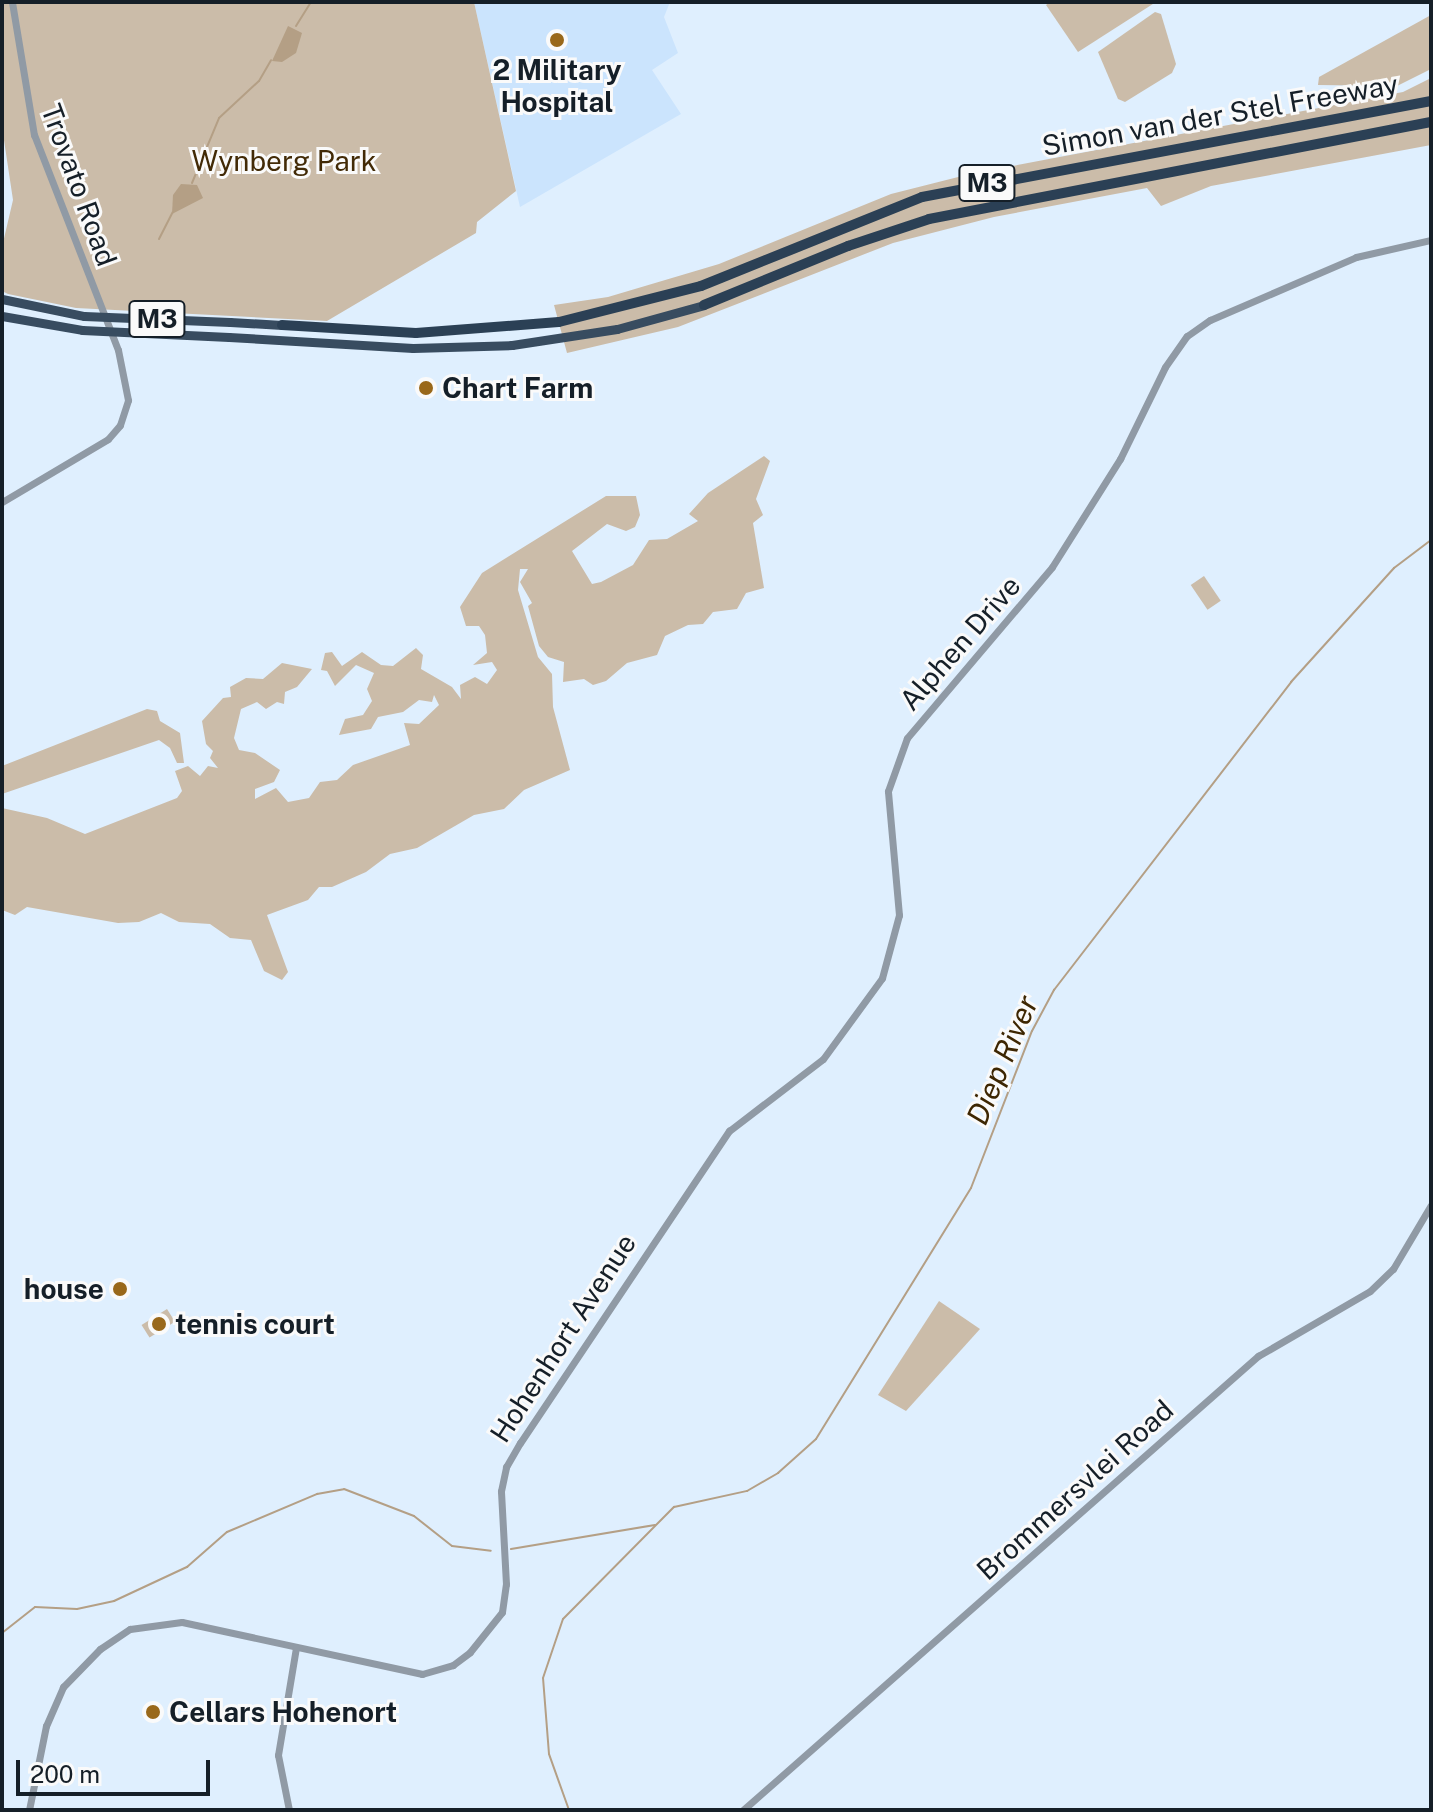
<!DOCTYPE html>
<html>
<head>
<meta charset="utf-8">
<style>
  body { margin:0 }
  #map { position:relative; width:1433px; height:1812px; overflow:hidden; background:#dfeffe; font-family:"Public Sans",sans-serif }
  div>[style] { position:absolute }
  .built>* { inset:0; background:#cbe4fd }
  .green>* { inset:0; background:#cbbca9; transform-origin:0 0 }
  .water>* { inset:0; background:#b49f85 }
  .stream>* { height:2px; margin:-1px; padding:0 1px; transform-origin:1px; border-radius:1px; background:#b49f85 }
  .tertiary>* { height:7px; margin:-3.5px; padding:0 3.5px; transform-origin:3.5px; border-radius:3.5px; background:#909aa5 }
  .trunk>* { height:9px; margin:-4.5px; padding:0 4.5px; transform-origin:4.5px; border-radius:4.5px; background:#384c60 }
  .motorway>* { height:10px; margin:-5px; padding:0 5px; transform-origin:5px; border-radius:5px; background:#2b4055 }
  .trunk-bridge>* { height:9px; margin:-4.5px; padding:0 4.5px; transform-origin:4.5px; border-radius:4.5px; background:#384c60 }
  .dots>* { width:22px; height:22px; translate:-50% -50%; box-sizing:border-box; border:4px solid #fafafa; border-radius:50% }
  span { translate:-50% -50%; white-space:nowrap; text-align:center; line-height:1.15; -webkit-text-stroke:6px #fafafa; paint-order:stroke }
  .shield-label span { padding:2px 6px; background:#fafafa; border:2px solid; border-radius:6px; -webkit-text-stroke-width:0 }
  .shield-label { font-size:26px; color:#151f28; font-weight:700 }
  .poi-label { font-size:28px; color:#151f28; font-weight:700 }
  .left { translate:0 -50%; text-align:left }
  .right { translate:-100% -50%; text-align:right }
  .street-label { font-size:28px; color:#151f28 }
  .park-label { font-size:28px; color:#422a06 }
  .water-label { font-size:30px; color:#3d2602; font-style:italic }
  .frame { position:absolute; inset:0; border:4px solid #151f28; pointer-events:none }
  .scale { position:absolute; left:16px; top:1760px; width:194px; height:36px; box-sizing:border-box; border:4px solid #151f28; border-top:0; padding-left:10px; font-size:24px; line-height:28px; white-space:nowrap; color:#151f28; -webkit-text-stroke:6px #fafafa; paint-order:stroke }
</style>
</head>
<body>
<div id="map">
  <div class="built">
    <i style="clip-path:polygon(474px 2px,670px 2px,664px 17px,678px 53px,652px 70px,681px 114px,520px 207px)"></i>
  </div>
  <div class="green">
    <i style="clip-path:polygon(2px 2px,474px 2px,516px 191px,477px 222px,476px 233px,327px 321px,76px 308px,8px 294px,2px 291px,2px 247px,13px 200px,2px 127px)"></i>
    <i style="clip-path:polygon(1050px 2px,1156px 2px,1078px 52px,1046px 5px)"></i>
    <i style="clip-path:polygon(1155px 12px,1161px 14px,1176px 64px,1172px 73px,1125px 102px,1118px 99px,1098px 52px)"></i>
    <i style="clip-path:polygon(1431px 15px,1431px 69px,1397px 86px,1318px 85px,1319px 77px)"></i>
    <i style="clip-path:polygon(1431px 78px,1431px 145px,1211px 186px,1161px 206px,1147px 188px,994px 217px,893px 243px,678px 327px,567px 353px,554px 305px,608px 297px,719px 264px,891px 194px,970px 174px,1403px 92px)"></i>
    <i style="clip-path:polygon(764px 456px,770px 461px,756px 499px,763px 515px,753px 523px,764px 588px,746px 593px,737px 609px,713px 612px,703px 624px,688px 625px,665px 636px,657px 655px,627px 663px,606px 681px,593px 685px,584px 679px,563px 682px,564px 662px,548px 657px,539px 646px,528px 606px,532px 603px,520px 582px,528px 569px,520px 569px,518px 590px,538px 657px,552px 674px,553px 707px,570px 770px,524px 790px,504px 809px,474px 815px,417px 848px,390px 854px,366px 872px,332px 887px,319px 887px,308px 900px,267px 915px,288px 972px,282px 980px,264px 971px,251px 940px,230px 938px,210px 924px,179px 922px,161px 913px,139px 922px,118px 923px,27px 907px,15px 915px,2px 910px,2px 808px,47px 818px,85px 834px,177px 798px,182px 791px,175px 771px,188px 766px,200px 776px,208px 766px,218px 768px,210px 758px,213px 751px,206px 744px,202px 721px,223px 698px,231px 697px,230px 687px,246px 678px,263px 679px,282px 663px,312px 669px,297px 687px,285px 692px,284px 704px,277px 702px,266px 709px,257px 702px,241px 709px,234px 738px,239px 750px,255px 753px,280px 770px,274px 782px,255px 789px,255px 799px,276px 788px,288px 802px,309px 798px,320px 782px,337px 780px,353px 765px,410px 745px,404px 723px,419px 724px,439px 705px,434px 695px,432px 702px,419px 700px,403px 712px,378px 717px,371px 729px,339px 735px,345px 719px,363px 715px,372px 701px,367px 689px,374px 673px,356px 665px,335px 686px,327px 671px,321px 670px,325px 653px,332px 652px,342px 666px,362px 652px,381px 665px,393px 666px,416px 648px,423px 655px,421px 669px,452px 687px,461px 699px,460px 685px,475px 677px,487px 684px,497px 670px,492px 662px,473px 665px,487px 653px,485px 635px,479px 626px,466px 626px,460px 607px,482px 573px,606px 496px,636px 496px,640px 515px,635px 527px,626px 531px,607px 524px,572px 551px,592px 584px,601px 582px,633px 565px,649px 540px,667px 539px,698px 521px,689px 514px,708px 493px)"></i>
    <i style="left:1204px;top:576px;width:30px;height:16px;rotate:56deg"></i>
    <i style="clip-path:polygon(147px 709px,157px 711px,160px 721px,180px 733px,184px 763px,177px 763px,170px 748px,159px 740px,2px 794px,2px 766px)"></i>
    <i style="clip-path:polygon(939px 1301px,980px 1329px,906px 1411px,878px 1395px)"></i>
    <i style="left:167px;top:1309px;width:15px;height:30px;rotate:58deg"></i>
  </div>
  <div class="water">
    <i style="clip-path:polygon(288px 26px,302px 33px,296px 53px,282px 62px,272px 61px)"></i>
    <i style="clip-path:polygon(181px 184px,197px 185px,203px 198px,172px 214px,173px 195px)"></i>
  </div>
  <div class="stream">
    <i style="left:296px;top:26px;width:28px;rotate:-58deg"></i>
    <i style="left:192px;top:183px;width:70px;rotate:-67.4deg"></i>
    <i style="left:219px;top:118px;width:54px;rotate:-42.8deg"></i>
    <i style="left:259px;top:81px;width:24px;rotate:-60deg"></i>
    <i style="left:159px;top:239px;width:30px;rotate:-63deg"></i>
    <i style="left:511px;top:1549px;width:146px;rotate:-9.5deg"></i>
    <i style="left:2px;top:1633px;width:42px;rotate:-38.2deg"></i>
    <i style="left:35px;top:1607px;width:42px;rotate:2.7deg"></i>
    <i style="left:77px;top:1609px;width:38px;rotate:-12deg"></i>
    <i style="left:114px;top:1601px;width:81px;rotate:-25deg"></i>
    <i style="left:187px;top:1567px;width:53px;rotate:-41.2deg"></i>
    <i style="left:227px;top:1532px;width:98px;rotate:-22.9deg"></i>
    <i style="left:317px;top:1494px;width:27px;rotate:-10deg"></i>
    <i style="left:344px;top:1489px;width:75px;rotate:21.1deg"></i>
    <i style="left:414px;top:1516px;width:48px;rotate:38.3deg"></i>
    <i style="left:452px;top:1546px;width:39px;rotate:7deg"></i>
    <i style="left:569px;top:1810px;width:59px;rotate:-109.7deg"></i>
    <i style="left:549px;top:1754px;width:76px;rotate:-94.5deg"></i>
    <i style="left:543px;top:1678px;width:62px;rotate:-71.3deg"></i>
    <i style="left:563px;top:1619px;width:158px;rotate:-45.3deg"></i>
    <i style="left:674px;top:1507px;width:75px;rotate:-12.4deg"></i>
    <i style="left:747px;top:1491px;width:36px;rotate:-30deg"></i>
    <i style="left:778px;top:1473px;width:51px;rotate:-41.8deg"></i>
    <i style="left:816px;top:1439px;width:295px;rotate:-58.3deg"></i>
    <i style="left:971px;top:1188px;width:168px;rotate:-68.8deg"></i>
    <i style="left:1032px;top:1031px;width:47px;rotate:-61.8deg"></i>
    <i style="left:1054px;top:990px;width:389px;rotate:-52.4deg"></i>
    <i style="left:1291px;top:682px;width:154px;rotate:-47.9deg"></i>
    <i style="left:1394px;top:568px;width:46px;rotate:-37.1deg"></i>
  </div>
  <div class="tertiary">
    <i style="left:2px;top:502px;width:123px;rotate:-30.7deg"></i>
    <i style="left:108px;top:439px;width:18px;rotate:-49deg"></i>
    <i style="left:120px;top:425px;width:26px;rotate:-72deg"></i>
    <i style="left:128px;top:400px;width:51px;rotate:-101.3deg"></i>
    <i style="left:118px;top:350px;width:231px;rotate:-111.3deg"></i>
    <i style="left:34px;top:135px;width:135px;rotate:-99.4deg"></i>
    <i style="left:29px;top:1810px;width:86px;rotate:-78.6deg"></i>
    <i style="left:46px;top:1726px;width:43px;rotate:-66.4deg"></i>
    <i style="left:63px;top:1687px;width:53px;rotate:-45.8deg"></i>
    <i style="left:100px;top:1649px;width:36px;rotate:-34deg"></i>
    <i style="left:130px;top:1629px;width:52px;rotate:-7.7deg"></i>
    <i style="left:182px;top:1622px;width:246px;rotate:12.2deg"></i>
    <i style="left:422px;top:1674px;width:32px;rotate:-16deg"></i>
    <i style="left:453px;top:1665px;width:21px;rotate:-37deg"></i>
    <i style="left:470px;top:1652px;width:51px;rotate:-51.3deg"></i>
    <i style="left:502px;top:1612px;width:28px;rotate:-82deg"></i>
    <i style="left:506px;top:1584px;width:93px;rotate:-93.1deg"></i>
    <i style="left:501px;top:1491px;width:25px;rotate:-78deg"></i>
    <i style="left:506px;top:1467px;width:28px;rotate:-60deg"></i>
    <i style="left:520px;top:1443px;width:376px;rotate:-56.2deg"></i>
    <i style="left:729px;top:1131px;width:118px;rotate:-37.5deg"></i>
    <i style="left:823px;top:1059px;width:100px;rotate:-53.9deg"></i>
    <i style="left:882px;top:978px;width:65px;rotate:-74.9deg"></i>
    <i style="left:899px;top:915px;width:124px;rotate:-95.1deg"></i>
    <i style="left:888px;top:791px;width:56px;rotate:-70.3deg"></i>
    <i style="left:907px;top:738px;width:224px;rotate:-49.7deg"></i>
    <i style="left:1052px;top:567px;width:128px;rotate:-57.8deg"></i>
    <i style="left:1120px;top:459px;width:102px;rotate:-63.9deg"></i>
    <i style="left:1165px;top:367px;width:38px;rotate:-55deg"></i>
    <i style="left:1187px;top:336px;width:28px;rotate:-35deg"></i>
    <i style="left:1210px;top:320px;width:159px;rotate:-23.3deg"></i>
    <i style="left:1356px;top:257px;width:77px;rotate:-12.8deg"></i>
    <i style="left:289px;top:1810px;width:56px;rotate:-101.3deg"></i>
    <i style="left:278px;top:1755px;width:109px;rotate:-80.5deg"></i>
    <i style="left:743px;top:1810px;width:687px;rotate:-41.4deg"></i>
    <i style="left:1258px;top:1356px;width:129px;rotate:-30.1deg"></i>
    <i style="left:1370px;top:1291px;width:32px;rotate:-44deg"></i>
    <i style="left:1393px;top:1269px;width:74px;rotate:-59.3deg"></i>
  </div>
  <div class="trunk">
    <i style="left:2px;top:299px;width:84px;rotate:11.7deg"></i>
    <i style="left:2px;top:316px;width:81px;rotate:9.9deg"></i>
    <i style="left:230px;top:322px;width:52px;rotate:3.3deg"></i>
    <i style="left:229px;top:337px;width:184px;rotate:3.4deg"></i>
    <i style="left:413px;top:348px;width:99px;rotate:-1.7deg"></i>
    <i style="left:512px;top:345px;width:106px;rotate:-8.7deg"></i>
    <i style="left:617px;top:329px;width:90px;rotate:-15.4deg"></i>
  </div>
  <div class="motorway">
    <i style="left:704px;top:305px;width:156px;rotate:-22.3deg"></i>
    <i style="left:848px;top:246px;width:85px;rotate:-18.4deg"></i>
    <i style="left:929px;top:219px;width:511px;rotate:-10.94deg"></i>
    <i style="left:282px;top:325px;width:134px;rotate:3.4deg"></i>
    <i style="left:416px;top:333px;width:143px;rotate:-4.4deg"></i>
    <i style="left:559px;top:322px;width:146px;rotate:-14.2deg"></i>
    <i style="left:701px;top:286px;width:238px;rotate:-21.9deg"></i>
    <i style="left:922px;top:197px;width:518px;rotate:-10.68deg"></i>
  </div>
  <div class="trunk-bridge">
    <i style="left:84px;top:316px;width:146px;rotate:2.4deg"></i>
    <i style="left:82px;top:330px;width:147px;rotate:2.7deg"></i>
  </div>
  <div class="dots">
    <i style="left:557px;top:40px;background:#99681a"></i>
    <i style="left:426px;top:388px;background:#99681a"></i>
    <i style="left:120px;top:1289px;background:#99681a"></i>
    <i style="left:159px;top:1324px;background:#99681a"></i>
    <i style="left:153px;top:1712px;background:#99681a"></i>
  </div>
  <div class="shield-label">
    <span style="left:987px;top:183px">M3</span>
    <span style="left:157px;top:319px">M3</span>
  </div>
  <div class="poi-label">
    <span style="left:557px;top:86px">2 Military<br>Hospital</span>
    <span class="left" style="left:442px;top:388px">Chart Farm</span>
    <span class="right" style="left:104px;top:1289px">house</span>
    <span class="left" style="left:175px;top:1324px">tennis court</span>
    <span class="left" style="left:169px;top:1712px">Cellars Hohenort</span>
  </div>
  <div class="street-label">
    <span style="left:1220px;top:115px;rotate:-10deg">Simon van der Stel Freeway</span>
    <span style="left:79px;top:185px;rotate:70deg">Trovato Road</span>
    <span style="left:960px;top:643px;rotate:-49deg">Alphen Drive</span>
    <span style="left:563px;top:1338px;rotate:-57deg">Hohenhort Avenue</span>
    <span style="left:1075px;top:1490px;rotate:-42deg">Brommersvlei Road</span>
  </div>
  <div class="park-label">
    <span style="left:284px;top:161px">Wynberg Park</span>
  </div>
  <div class="water-label">
    <span style="left:1002px;top:1060px;rotate:-67deg">Diep River</span>
  </div>
  <div class="frame"></div>
  <div class="scale">200 m</div>
</div>
</body>
</html>
